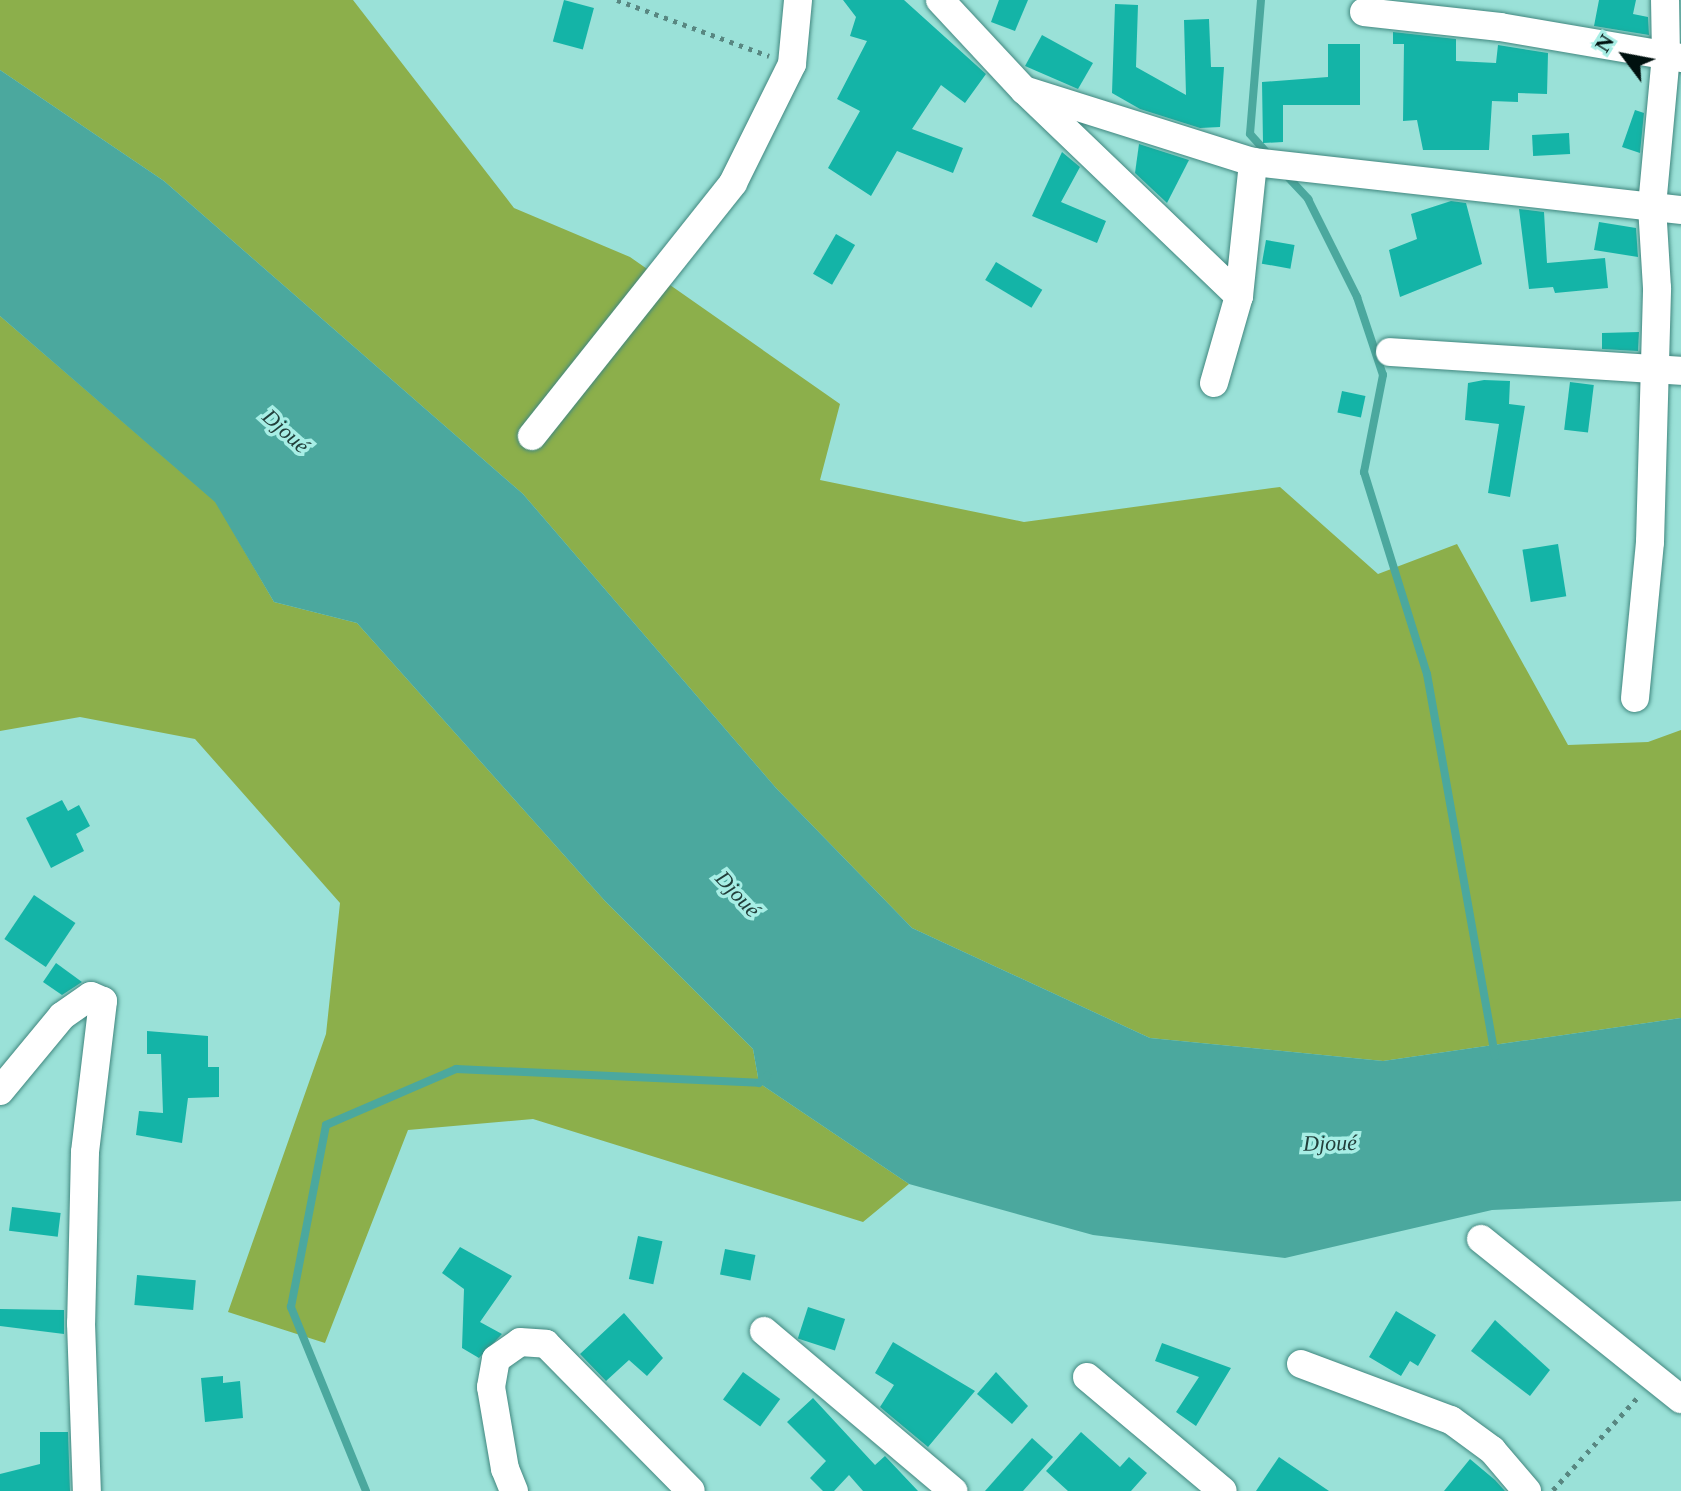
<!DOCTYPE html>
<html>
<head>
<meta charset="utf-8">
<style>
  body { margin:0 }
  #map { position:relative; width:1681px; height:1491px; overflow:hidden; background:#9ae1d8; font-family:Georgia,serif }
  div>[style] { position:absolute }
  .green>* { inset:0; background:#8caf4b }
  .water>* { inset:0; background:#4ba89e }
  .stream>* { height:8px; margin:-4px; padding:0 4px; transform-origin:4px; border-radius:4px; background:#4ba89e }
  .building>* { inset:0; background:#14b4a7; transform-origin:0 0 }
  .path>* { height:5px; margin-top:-2.5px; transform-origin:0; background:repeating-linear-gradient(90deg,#588781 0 4px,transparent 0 10px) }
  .roads { filter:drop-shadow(0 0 2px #41877f) drop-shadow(0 0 2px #41877f) }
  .street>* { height:28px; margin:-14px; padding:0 14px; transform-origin:14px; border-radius:14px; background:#fff }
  span { translate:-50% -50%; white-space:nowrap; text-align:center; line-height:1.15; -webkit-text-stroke:7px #a7eee5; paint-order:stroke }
  .water-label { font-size:22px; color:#223f3b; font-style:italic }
  .north { position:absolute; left:1585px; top:16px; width:80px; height:80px; -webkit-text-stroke:6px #a7eee5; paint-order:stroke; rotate:302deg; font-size:22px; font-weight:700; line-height:32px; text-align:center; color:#00110f }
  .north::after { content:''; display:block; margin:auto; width:28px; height:36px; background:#00110f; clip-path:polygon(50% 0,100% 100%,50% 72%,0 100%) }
</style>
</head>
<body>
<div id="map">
  <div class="green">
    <i style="clip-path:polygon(0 0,353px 0,514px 208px,630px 257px,840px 404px,820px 480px,1024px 522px,1280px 487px,1378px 574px,1457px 544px,1568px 745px,1648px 742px,1681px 730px,1681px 1018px,1383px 1061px,1150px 1038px,912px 928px,776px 788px,523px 494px,164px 181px,0 70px)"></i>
    <i style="clip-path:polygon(0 316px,216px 502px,274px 602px,357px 623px,605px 901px,753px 1049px,759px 1083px,909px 1184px,863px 1222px,533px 1119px,408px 1130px,325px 1343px,228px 1312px,326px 1034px,340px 903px,195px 739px,80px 717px,0 731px)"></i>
  </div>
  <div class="water">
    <i style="clip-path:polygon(0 70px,164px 181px,523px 494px,776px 788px,912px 928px,1150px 1038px,1383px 1061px,1681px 1018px,1681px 1201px,1492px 1210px,1285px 1258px,1093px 1235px,909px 1184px,759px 1083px,753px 1049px,605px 901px,357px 623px,274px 602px,215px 502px,0 316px)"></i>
  </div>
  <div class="stream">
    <i style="left:1261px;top:0;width:134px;rotate:94.7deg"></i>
    <i style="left:1250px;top:134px;width:30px;rotate:48deg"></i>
    <i style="left:1286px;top:175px;width:33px;rotate:47deg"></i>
    <i style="left:1308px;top:199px;width:110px;rotate:63.4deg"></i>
    <i style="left:1357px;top:297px;width:82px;rotate:71.6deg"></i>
    <i style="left:1383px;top:375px;width:99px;rotate:101.1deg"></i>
    <i style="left:1364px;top:472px;width:212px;rotate:72.7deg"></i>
    <i style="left:1427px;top:674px;width:388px;rotate:79.9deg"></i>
    <i style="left:366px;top:1491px;width:199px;rotate:-112.2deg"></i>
    <i style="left:291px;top:1307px;width:185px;rotate:-79.1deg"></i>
    <i style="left:326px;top:1125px;width:142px;rotate:-23.3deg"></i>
    <i style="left:456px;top:1069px;width:303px;rotate:2.6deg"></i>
    <i style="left:759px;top:1083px;width:11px;rotate:-41deg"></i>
  </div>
  <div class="building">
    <i style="left:564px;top:0;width:31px;height:43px;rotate:15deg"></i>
    <i style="clip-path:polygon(843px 0,904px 0,986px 74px,965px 103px,941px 85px,912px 129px,963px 148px,953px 173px,897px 151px,871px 196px,828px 168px,860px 111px,837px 99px,867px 41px,850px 36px,856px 17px)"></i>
    <i style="clip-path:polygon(999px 0,1028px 0,1015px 31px,991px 22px)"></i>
    <i style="clip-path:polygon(1599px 0,1636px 0,1633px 14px,1648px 17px,1649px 35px,1594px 26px)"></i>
    <i style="clip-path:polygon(1115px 4px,1138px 5px,1136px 67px,1186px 95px,1184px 20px,1209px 19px,1211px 67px,1224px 67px,1220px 127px,1200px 128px,1140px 109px,1112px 93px)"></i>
    <i style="clip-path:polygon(1393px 32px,1456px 39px,1456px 61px,1496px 63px,1498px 45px,1548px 53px,1547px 94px,1518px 93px,1518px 102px,1492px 101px,1489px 150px,1423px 150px,1417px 120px,1403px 121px,1404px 44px,1393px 44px)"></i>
    <i style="clip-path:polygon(1042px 35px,1093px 63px,1078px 89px,1025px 66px)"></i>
    <i style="clip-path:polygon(1328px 44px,1360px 44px,1360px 105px,1283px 105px,1283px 142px,1263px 143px,1262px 82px,1328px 77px)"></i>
    <i style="clip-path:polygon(1635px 110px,1644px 113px,1640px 153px,1622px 147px)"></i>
    <i style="left:1569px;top:133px;width:21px;height:37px;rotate:87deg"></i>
    <i style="clip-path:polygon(1139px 144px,1189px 160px,1167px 203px,1135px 173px)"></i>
    <i style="clip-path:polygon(1062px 152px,1080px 167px,1061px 202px,1106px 221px,1097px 243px,1032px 216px)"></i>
    <i style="clip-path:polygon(1451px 201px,1466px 203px,1482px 264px,1400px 297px,1389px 250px,1417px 239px,1411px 214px)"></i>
    <i style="clip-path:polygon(1519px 209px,1544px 212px,1547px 263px,1605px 258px,1608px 288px,1555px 293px,1553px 287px,1529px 289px)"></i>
    <i style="clip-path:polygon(1599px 222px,1636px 228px,1638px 257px,1594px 250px)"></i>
    <i style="left:836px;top:234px;width:22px;height:46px;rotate:30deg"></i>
    <i style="left:1266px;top:240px;width:29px;height:24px;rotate:10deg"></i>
    <i style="left:996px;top:262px;width:54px;height:21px;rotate:31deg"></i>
    <i style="clip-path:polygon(1639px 332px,1638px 351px,1602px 349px,1602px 333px)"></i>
    <i style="clip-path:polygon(1484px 380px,1510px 381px,1509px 404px,1525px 406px,1510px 497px,1488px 493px,1499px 424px,1465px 420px,1468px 383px)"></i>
    <i style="left:1570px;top:382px;width:24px;height:48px;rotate:7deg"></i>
    <i style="left:1342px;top:391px;width:24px;height:22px;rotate:12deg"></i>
    <i style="left:1558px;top:544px;width:53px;height:36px;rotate:81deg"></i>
    <i style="clip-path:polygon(62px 800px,68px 811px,79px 805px,90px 826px,76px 834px,84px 851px,51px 868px,26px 818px)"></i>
    <i style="left:34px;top:895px;width:50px;height:53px;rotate:34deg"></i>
    <i style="clip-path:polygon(56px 963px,82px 982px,62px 995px,43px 982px)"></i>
    <i style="clip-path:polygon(147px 1031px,208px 1036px,208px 1067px,219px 1067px,219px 1097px,188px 1098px,182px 1143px,136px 1135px,139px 1111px,163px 1113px,161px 1054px,147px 1054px)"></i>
    <i style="left:12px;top:1207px;width:49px;height:24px;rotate:7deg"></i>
    <i style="left:638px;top:1236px;width:25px;height:44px;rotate:12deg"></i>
    <i style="clip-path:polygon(460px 1247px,512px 1276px,480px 1322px,502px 1334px,479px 1358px,462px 1348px,464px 1289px,442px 1273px)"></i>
    <i style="left:725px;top:1249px;width:31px;height:26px;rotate:11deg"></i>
    <i style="left:137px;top:1275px;width:59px;height:30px;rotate:5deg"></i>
    <i style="left:808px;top:1307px;width:39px;height:33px;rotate:18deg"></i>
    <i style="clip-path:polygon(0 1309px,64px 1310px,64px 1334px,0 1326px)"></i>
    <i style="clip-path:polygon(1396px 1311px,1436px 1335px,1418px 1366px,1410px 1361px,1401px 1376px,1369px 1357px)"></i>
    <i style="clip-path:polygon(624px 1313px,663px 1358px,647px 1376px,629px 1360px,606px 1381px,580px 1354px)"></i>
    <i style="clip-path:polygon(1495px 1320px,1550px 1370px,1530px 1396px,1471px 1351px)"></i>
    <i style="clip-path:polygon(893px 1342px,975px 1391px,928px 1447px,880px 1407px,894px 1385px,875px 1373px)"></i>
    <i style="clip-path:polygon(1162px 1343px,1231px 1368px,1196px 1426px,1176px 1412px,1199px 1377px,1155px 1361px)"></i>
    <i style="left:743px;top:1372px;width:46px;height:34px;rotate:36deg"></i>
    <i style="clip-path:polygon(996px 1372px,1028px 1406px,1012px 1424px,977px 1394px)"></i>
    <i style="clip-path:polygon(223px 1376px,223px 1383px,240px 1381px,243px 1418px,205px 1422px,201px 1378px)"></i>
    <i style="clip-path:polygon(813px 1398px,875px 1465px,885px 1456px,918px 1491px,863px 1491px,849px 1475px,834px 1491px,823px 1491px,810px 1478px,826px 1461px,787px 1422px)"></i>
    <i style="clip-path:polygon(40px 1432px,68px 1432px,70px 1491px,0 1491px,0 1474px,40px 1464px)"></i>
    <i style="clip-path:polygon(1081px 1432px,1120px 1467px,1129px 1457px,1147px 1473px,1131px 1491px,1068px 1491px,1046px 1471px)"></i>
    <i style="clip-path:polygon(1032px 1438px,1053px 1457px,1023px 1491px,985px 1491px)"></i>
    <i style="clip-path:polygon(1279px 1457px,1329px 1491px,1256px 1491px)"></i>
    <i style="clip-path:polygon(1470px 1459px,1495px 1480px,1505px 1491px,1444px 1491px)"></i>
  </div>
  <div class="path">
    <i style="left:617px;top:0;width:162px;rotate:20.2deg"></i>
    <i style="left:1553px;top:1490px;width:126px;rotate:-47.6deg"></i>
  </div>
  <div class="roads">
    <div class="street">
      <i style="left:940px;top:0;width:123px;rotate:47deg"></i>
      <i style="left:1024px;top:90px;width:298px;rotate:43.8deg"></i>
      <i style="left:1364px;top:12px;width:137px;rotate:6.3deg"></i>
      <i style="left:1500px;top:27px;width:184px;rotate:9.7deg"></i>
      <i style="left:1024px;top:90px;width:240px;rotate:17.5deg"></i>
      <i style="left:1253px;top:162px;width:431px;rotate:6.4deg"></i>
      <i style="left:1390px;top:352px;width:292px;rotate:3.7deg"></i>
      <i style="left:1214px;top:383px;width:91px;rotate:-74deg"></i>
      <i style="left:1239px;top:296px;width:135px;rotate:-84deg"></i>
      <i style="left:532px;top:436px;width:323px;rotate:-51.5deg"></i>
      <i style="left:733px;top:183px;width:133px;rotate:-63.6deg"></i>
      <i style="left:792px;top:64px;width:64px;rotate:-84.6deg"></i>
      <i style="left:1635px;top:698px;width:157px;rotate:-84.5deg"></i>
      <i style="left:1650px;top:542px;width:254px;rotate:-88.4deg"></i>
      <i style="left:1657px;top:288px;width:82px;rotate:-93.5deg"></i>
      <i style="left:1652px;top:206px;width:151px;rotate:-84.7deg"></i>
      <i style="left:1666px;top:56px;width:56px;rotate:-91deg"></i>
      <i style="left:0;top:1091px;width:97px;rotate:-50.4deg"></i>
      <i style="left:62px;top:1016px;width:35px;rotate:-35deg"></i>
      <i style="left:91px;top:996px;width:13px;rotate:23deg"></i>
      <i style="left:103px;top:1001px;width:152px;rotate:96.8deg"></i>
      <i style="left:85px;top:1152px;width:171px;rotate:91.3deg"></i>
      <i style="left:81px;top:1323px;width:168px;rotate:88deg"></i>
      <i style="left:1481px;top:1239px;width:256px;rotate:38.7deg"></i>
      <i style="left:764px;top:1331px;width:248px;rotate:40.2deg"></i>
      <i style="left:1301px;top:1364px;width:160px;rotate:20.5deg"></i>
      <i style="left:1451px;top:1420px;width:51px;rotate:36.2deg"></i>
      <i style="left:1492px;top:1450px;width:54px;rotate:49.5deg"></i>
      <i style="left:1087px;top:1377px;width:177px;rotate:40deg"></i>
      <i style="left:514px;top:1491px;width:24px;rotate:-112deg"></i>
      <i style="left:505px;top:1469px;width:83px;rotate:-99.7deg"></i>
      <i style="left:491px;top:1387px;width:28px;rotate:-80deg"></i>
      <i style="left:496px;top:1359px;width:29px;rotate:-35deg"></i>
      <i style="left:520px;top:1342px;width:26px;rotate:4deg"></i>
      <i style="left:546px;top:1344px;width:206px;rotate:45.4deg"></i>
    </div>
  </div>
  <div class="water-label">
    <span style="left:286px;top:431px;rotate:42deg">Djoué</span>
    <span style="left:738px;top:894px;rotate:47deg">Djoué</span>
    <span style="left:1330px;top:1143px;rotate:-1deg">Djoué</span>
  </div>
  <div class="north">N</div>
</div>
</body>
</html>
